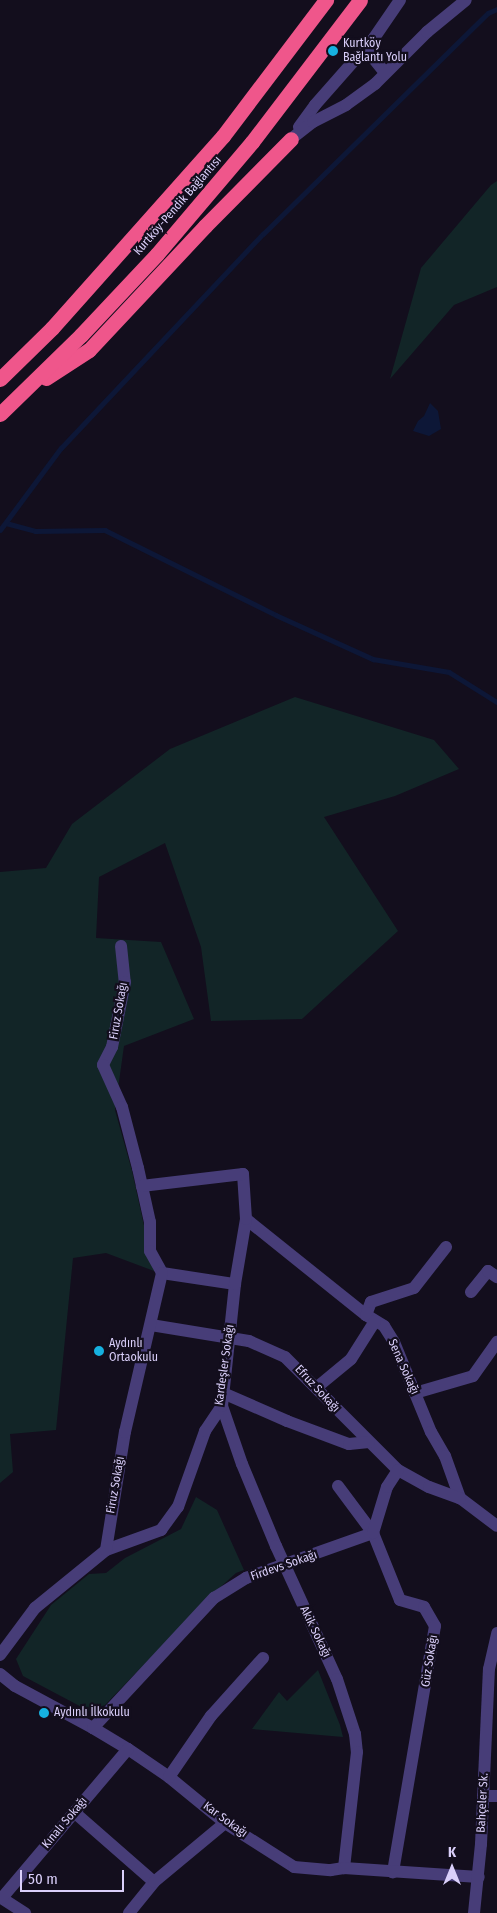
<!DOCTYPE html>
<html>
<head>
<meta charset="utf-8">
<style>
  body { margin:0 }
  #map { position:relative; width:497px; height:1913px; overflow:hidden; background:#130e1d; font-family:"Fira Sans Condensed",sans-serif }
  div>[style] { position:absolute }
  .green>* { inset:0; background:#122527 }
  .water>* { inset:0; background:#0d1737 }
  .stream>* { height:4.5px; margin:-2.25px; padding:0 2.25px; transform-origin:2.25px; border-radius:2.25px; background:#0d1737 }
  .minor>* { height:12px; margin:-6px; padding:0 6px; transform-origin:6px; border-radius:6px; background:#473d78 }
  .tertiary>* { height:12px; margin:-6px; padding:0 6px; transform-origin:6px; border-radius:6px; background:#473d78 }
  .motorway>* { height:15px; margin:-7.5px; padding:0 7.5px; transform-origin:7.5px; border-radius:7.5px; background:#ef568b }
  .dots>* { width:14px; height:14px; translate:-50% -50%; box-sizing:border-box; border:2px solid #130e1d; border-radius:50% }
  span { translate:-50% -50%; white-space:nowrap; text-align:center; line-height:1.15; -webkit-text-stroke:4.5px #130e1d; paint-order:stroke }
  .poi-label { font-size:12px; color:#dacffa }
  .left { translate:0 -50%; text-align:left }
  .street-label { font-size:12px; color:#dacffa }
  .north { position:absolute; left:427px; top:1843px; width:50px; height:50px; -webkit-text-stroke:4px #130e1d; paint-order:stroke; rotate:0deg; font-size:14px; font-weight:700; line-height:20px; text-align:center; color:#dacffa }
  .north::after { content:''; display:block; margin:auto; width:18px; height:22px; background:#dacffa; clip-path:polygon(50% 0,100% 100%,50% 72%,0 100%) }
  .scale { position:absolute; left:20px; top:1870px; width:104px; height:22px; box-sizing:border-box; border:2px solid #dacffa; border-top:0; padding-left:6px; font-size:15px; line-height:18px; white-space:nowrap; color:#dacffa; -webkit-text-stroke:4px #130e1d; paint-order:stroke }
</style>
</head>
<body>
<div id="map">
  <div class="green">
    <i style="clip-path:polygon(497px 181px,497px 287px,454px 305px,390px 379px,421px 268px,491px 185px)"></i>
    <i style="clip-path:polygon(295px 697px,434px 740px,459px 769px,395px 796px,324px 817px,398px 931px,302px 1019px,211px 1021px,201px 947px,165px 843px,99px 877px,96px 938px,161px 942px,194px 1019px,124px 1046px,115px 1110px,132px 1171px,154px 1271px,106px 1253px,73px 1258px,56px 1430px,10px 1434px,13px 1472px,0 1483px,0 872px,46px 868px,72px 824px,170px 749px)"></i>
    <i style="clip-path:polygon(196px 1497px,217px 1510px,244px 1570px,236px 1573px,205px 1601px,105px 1705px,89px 1711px,23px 1676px,16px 1659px,51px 1605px,89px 1574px,106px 1573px,125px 1558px,181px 1529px)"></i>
    <i style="clip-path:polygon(318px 1670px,340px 1725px,343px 1737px,252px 1729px,279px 1692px,287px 1701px)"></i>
  </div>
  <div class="water">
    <i style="clip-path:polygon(430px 403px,438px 411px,441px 429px,429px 436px,413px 431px,418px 421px,424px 416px)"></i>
  </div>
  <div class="stream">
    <i style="left:6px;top:523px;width:30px;rotate:15deg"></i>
    <i style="left:35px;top:531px;width:70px;rotate:-0.8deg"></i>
    <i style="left:105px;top:530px;width:191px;rotate:26.4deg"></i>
    <i style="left:276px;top:615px;width:107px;rotate:24.4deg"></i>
    <i style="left:373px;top:659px;width:77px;rotate:9.7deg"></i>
    <i style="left:449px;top:672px;width:57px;rotate:32deg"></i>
    <i style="left:0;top:530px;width:102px;rotate:-53.4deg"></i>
    <i style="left:61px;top:448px;width:294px;rotate:-46.7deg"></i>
    <i style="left:263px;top:234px;width:315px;rotate:-44.5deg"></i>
    <i style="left:488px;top:13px;width:10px;rotate:-24deg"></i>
  </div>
  <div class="minor">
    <i style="left:365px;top:48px;width:32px;rotate:51deg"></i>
    <i style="left:299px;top:127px;width:27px;rotate:-54deg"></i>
    <i style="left:315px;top:105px;width:89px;rotate:-48.6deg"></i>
    <i style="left:374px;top:38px;width:46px;rotate:-55.6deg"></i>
    <i style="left:291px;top:139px;width:28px;rotate:-38deg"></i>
    <i style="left:313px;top:122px;width:37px;rotate:-27deg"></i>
    <i style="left:346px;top:105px;width:36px;rotate:-36deg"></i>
    <i style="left:375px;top:84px;width:74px;rotate:-45deg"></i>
    <i style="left:427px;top:32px;width:50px;rotate:-39.4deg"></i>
    <i style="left:121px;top:946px;width:36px;rotate:84deg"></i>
    <i style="left:125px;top:982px;width:66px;rotate:101.3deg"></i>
    <i style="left:112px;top:1047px;width:20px;rotate:117deg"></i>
    <i style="left:103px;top:1065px;width:46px;rotate:65.7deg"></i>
    <i style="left:122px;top:1107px;width:63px;rotate:75.3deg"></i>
    <i style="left:138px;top:1168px;width:55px;rotate:77.5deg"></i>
    <i style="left:150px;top:1222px;width:29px;rotate:90deg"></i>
    <i style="left:150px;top:1251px;width:25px;rotate:61deg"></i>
    <i style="left:246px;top:1219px;width:154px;rotate:38.7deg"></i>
    <i style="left:366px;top:1315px;width:21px;rotate:31deg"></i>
    <i style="left:384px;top:1326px;width:19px;rotate:58deg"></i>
    <i style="left:394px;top:1342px;width:97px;rotate:67.7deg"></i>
    <i style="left:431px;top:1432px;width:28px;rotate:60deg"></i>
    <i style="left:445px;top:1456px;width:45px;rotate:70.3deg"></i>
    <i style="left:460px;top:1498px;width:46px;rotate:37.1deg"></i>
    <i style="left:162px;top:1273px;width:74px;rotate:8.6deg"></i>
    <i style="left:471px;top:1292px;width:27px;rotate:-51deg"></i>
    <i style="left:488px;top:1271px;width:11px;rotate:34deg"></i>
    <i style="left:366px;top:1315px;width:14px;rotate:-69deg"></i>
    <i style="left:371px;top:1302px;width:45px;rotate:-18deg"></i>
    <i style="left:414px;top:1288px;width:52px;rotate:-52deg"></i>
    <i style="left:151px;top:1325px;width:99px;rotate:9.3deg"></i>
    <i style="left:249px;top:1341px;width:39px;rotate:24deg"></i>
    <i style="left:285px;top:1357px;width:160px;rotate:45deg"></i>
    <i style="left:398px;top:1470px;width:35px;rotate:29deg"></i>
    <i style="left:429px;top:1487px;width:33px;rotate:20deg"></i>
    <i style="left:316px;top:1388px;width:45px;rotate:-39.6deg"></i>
    <i style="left:351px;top:1359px;width:45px;rotate:-57.7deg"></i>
    <i style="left:223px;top:1393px;width:70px;rotate:23.6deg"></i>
    <i style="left:287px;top:1421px;width:66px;rotate:20.4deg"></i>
    <i style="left:349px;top:1444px;width:20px;rotate:-6deg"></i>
    <i style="left:415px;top:1393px;width:60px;rotate:-16.3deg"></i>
    <i style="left:473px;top:1376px;width:42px;rotate:-54.8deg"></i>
    <i style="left:222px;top:1406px;width:61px;rotate:71deg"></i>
    <i style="left:242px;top:1464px;width:89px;rotate:67.5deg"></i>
    <i style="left:276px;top:1546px;width:146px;rotate:65.4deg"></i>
    <i style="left:337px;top:1679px;width:58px;rotate:71.9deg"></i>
    <i style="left:355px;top:1734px;width:18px;rotate:84deg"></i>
    <i style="left:357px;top:1752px;width:117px;rotate:96.4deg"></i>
    <i style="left:338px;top:1486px;width:59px;rotate:53.3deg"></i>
    <i style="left:373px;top:1533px;width:72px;rotate:68.1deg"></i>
    <i style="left:400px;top:1600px;width:25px;rotate:16deg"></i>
    <i style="left:424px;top:1607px;width:22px;rotate:60deg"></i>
    <i style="left:435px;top:1626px;width:250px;rotate:99.7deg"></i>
    <i style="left:106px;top:1550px;width:59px;rotate:-20deg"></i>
    <i style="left:161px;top:1530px;width:29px;rotate:-54deg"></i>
    <i style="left:178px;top:1507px;width:81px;rotate:-70.4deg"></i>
    <i style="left:205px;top:1431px;width:30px;rotate:-56deg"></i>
    <i style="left:222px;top:1406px;width:123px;rotate:-83.9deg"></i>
    <i style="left:235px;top:1284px;width:66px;rotate:-80.4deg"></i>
    <i style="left:246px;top:1219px;width:45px;rotate:-93.8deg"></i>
    <i style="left:243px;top:1174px;width:102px;rotate:173.2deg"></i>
    <i style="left:0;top:1655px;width:59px;rotate:-53.3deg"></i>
    <i style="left:35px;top:1608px;width:92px;rotate:-39.2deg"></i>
    <i style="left:106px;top:1550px;width:120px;rotate:-80.9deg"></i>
    <i style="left:125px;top:1432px;width:163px;rotate:-76.9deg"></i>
    <i style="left:0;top:1674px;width:19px;rotate:39deg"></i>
    <i style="left:15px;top:1686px;width:89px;rotate:28.3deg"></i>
    <i style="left:93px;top:1728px;width:41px;rotate:31deg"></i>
    <i style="left:128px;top:1749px;width:50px;rotate:34.3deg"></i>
    <i style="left:169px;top:1777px;width:72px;rotate:39.4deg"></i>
    <i style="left:225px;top:1823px;width:82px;rotate:32.5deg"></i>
    <i style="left:294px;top:1867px;width:37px;rotate:5deg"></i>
    <i style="left:331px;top:1870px;width:13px;rotate:-9deg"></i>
    <i style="left:344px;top:1868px;width:135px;rotate:3.8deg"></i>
    <i style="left:93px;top:1728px;width:178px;rotate:-47.1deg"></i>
    <i style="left:214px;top:1598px;width:38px;rotate:-32deg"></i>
    <i style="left:246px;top:1578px;width:135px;rotate:-19.5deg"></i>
    <i style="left:373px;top:1533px;width:48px;rotate:-73.1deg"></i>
    <i style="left:387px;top:1487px;width:20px;rotate:-57deg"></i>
    <i style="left:169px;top:1777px;width:74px;rotate:-55.5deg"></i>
    <i style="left:211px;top:1716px;width:78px;rotate:-48.1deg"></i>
    <i style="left:483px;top:1796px;width:14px"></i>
    <i style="left:74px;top:1812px;width:106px;rotate:41.2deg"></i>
    <i style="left:0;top:1897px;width:30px;rotate:33deg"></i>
    <i style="left:2px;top:1898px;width:195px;rotate:-49.8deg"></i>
    <i style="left:129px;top:1913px;width:40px;rotate:-51deg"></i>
    <i style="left:154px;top:1882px;width:92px;rotate:-39.7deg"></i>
  </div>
  <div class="tertiary">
    <i style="left:474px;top:1913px;width:69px;rotate:-84.2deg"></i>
    <i style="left:481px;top:1844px;width:175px;rotate:-87.4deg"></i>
    <i style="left:489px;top:1669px;width:37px;rotate:-77deg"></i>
  </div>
  <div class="motorway">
    <i style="left:46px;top:378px;width:51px;rotate:-33.1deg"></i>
    <i style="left:89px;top:350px;width:170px;rotate:-46.9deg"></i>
    <i style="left:205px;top:226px;width:122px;rotate:-45.3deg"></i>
    <i style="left:0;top:379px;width:73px;rotate:-44.4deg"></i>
    <i style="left:52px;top:328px;width:257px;rotate:-48.3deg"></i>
    <i style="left:223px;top:136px;width:171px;rotate:-52.9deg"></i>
    <i style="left:0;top:414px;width:113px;rotate:-44.3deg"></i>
    <i style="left:81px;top:335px;width:111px;rotate:-46.8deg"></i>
    <i style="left:157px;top:254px;width:147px;rotate:-49.7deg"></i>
    <i style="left:252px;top:142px;width:178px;rotate:-52.7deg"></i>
  </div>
  <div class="dots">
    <i style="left:333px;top:51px;background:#16b1e0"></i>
    <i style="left:99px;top:1351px;background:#16b1e0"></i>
    <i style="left:44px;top:1713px;background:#16b1e0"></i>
  </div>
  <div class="poi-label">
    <span class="left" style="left:343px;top:51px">Kurtköy<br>Bağlantı Yolu</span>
    <span class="left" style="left:109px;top:1351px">Aydınlı<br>Ortaokulu</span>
    <span class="left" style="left:54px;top:1713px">Aydınlı İlkokulu</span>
  </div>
  <div class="street-label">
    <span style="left:178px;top:206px;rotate:-49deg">Kurtköy-Pendik Bağlantısı</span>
    <span style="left:119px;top:1011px;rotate:-80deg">Firuz Sokağı</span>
    <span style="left:225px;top:1365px;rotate:-82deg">Kardeşler Sokağı</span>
    <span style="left:403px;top:1367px;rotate:66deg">Sena Sokağı</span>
    <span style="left:317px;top:1389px;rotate:47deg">Efruz Sokağı</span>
    <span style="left:116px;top:1485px;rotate:-80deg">Firuz Sokağı</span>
    <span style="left:284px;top:1566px;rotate:-19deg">Firdevs Sokağı</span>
    <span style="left:315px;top:1632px;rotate:64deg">Akik Sokağı</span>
    <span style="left:430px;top:1661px;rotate:-81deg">Güz Sokağı</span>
    <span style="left:483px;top:1803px;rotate:-87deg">Bahçeler Sk.</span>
    <span style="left:225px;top:1820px;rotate:36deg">Kar Sokağı</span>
    <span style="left:65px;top:1823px;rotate:-50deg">Kınalı Sokağı</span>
  </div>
  <div class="north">K</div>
  <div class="scale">50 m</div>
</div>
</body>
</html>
